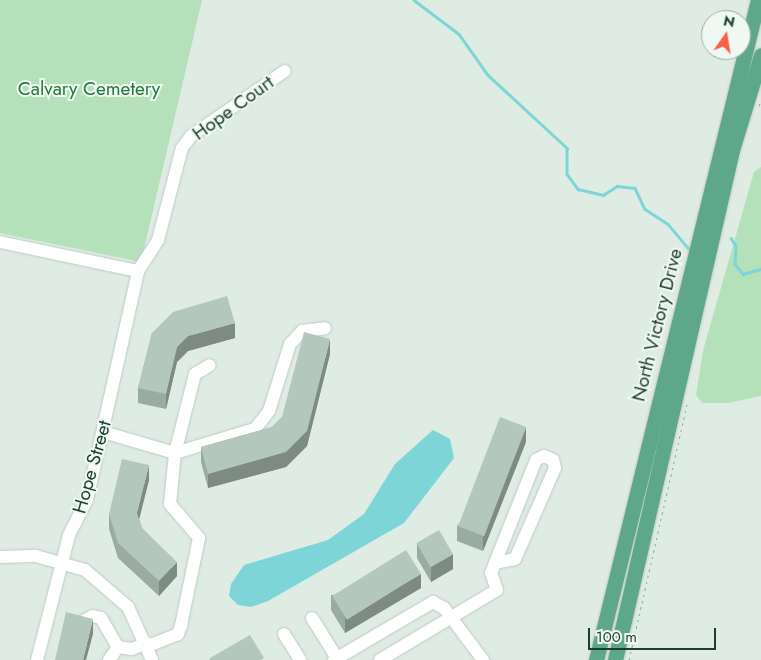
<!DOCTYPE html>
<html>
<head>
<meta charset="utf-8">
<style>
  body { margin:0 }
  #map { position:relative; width:761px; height:660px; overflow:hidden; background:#deece4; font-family:Jost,sans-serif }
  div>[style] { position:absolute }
  .green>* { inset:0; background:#b4e0ba }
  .water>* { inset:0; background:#7ed5d8 }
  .stream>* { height:2.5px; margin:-1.25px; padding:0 1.25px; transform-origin:1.25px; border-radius:1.25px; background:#7ed5d8 }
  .path>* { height:1px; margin-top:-0.5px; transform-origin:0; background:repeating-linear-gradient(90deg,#7ab39a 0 2.5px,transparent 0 6.5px) }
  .roads { filter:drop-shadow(0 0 1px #c0c9c5) drop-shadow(0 0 1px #c0c9c5) }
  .minor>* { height:12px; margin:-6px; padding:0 6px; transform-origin:6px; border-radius:6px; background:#fff }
  .major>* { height:15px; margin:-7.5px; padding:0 7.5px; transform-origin:7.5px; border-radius:7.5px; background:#5da78a }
  .wall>* { inset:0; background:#9aaba2 }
  .shaded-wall>* { inset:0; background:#7d8b84 }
  .building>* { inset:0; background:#b3c7bc; transform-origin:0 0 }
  span { translate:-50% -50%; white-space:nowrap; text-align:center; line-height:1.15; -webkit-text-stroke:4px #eff8f2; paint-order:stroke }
  .park-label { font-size:19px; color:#237839 }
  .street-label { font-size:19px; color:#1d3d31 }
  .north { position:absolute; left:701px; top:10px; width:50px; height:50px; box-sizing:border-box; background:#eff8f2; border:1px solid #9bada5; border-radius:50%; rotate:13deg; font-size:14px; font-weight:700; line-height:20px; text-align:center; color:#1d3d31 }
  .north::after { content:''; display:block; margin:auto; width:18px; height:22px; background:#ff5e48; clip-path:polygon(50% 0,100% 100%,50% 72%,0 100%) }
  .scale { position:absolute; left:588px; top:628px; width:128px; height:22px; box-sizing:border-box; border:2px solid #1d3d31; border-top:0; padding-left:6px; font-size:15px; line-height:18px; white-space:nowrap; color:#1d3d31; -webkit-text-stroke:4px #eff8f2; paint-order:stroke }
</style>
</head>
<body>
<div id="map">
  <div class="green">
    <i style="clip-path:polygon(0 0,202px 0,141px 262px,0 233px)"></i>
    <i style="clip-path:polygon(761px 167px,761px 396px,728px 403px,702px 403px,696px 395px,703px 351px,754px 172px)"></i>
  </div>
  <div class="water">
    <i style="clip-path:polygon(433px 430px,450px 439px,454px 458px,404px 523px,268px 601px,251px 607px,238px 605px,229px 596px,231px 584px,244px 565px,328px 540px,364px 514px,395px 464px)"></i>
  </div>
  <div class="stream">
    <i style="left:414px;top:0;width:56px;rotate:37.1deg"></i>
    <i style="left:459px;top:34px;width:50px;rotate:54.7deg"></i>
    <i style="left:488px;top:75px;width:108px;rotate:42.7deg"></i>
    <i style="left:567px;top:148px;width:26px;rotate:90deg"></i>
    <i style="left:567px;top:174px;width:19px;rotate:54deg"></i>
    <i style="left:578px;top:189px;width:26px;rotate:13deg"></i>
    <i style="left:603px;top:195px;width:17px;rotate:-33deg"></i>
    <i style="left:617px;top:186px;width:18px;rotate:6deg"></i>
    <i style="left:635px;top:188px;width:23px;rotate:65deg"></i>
    <i style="left:645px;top:209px;width:27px;rotate:33deg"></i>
    <i style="left:668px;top:224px;width:34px;rotate:50deg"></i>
    <i style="left:731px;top:238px;width:9px;rotate:58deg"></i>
    <i style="left:736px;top:246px;width:18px;rotate:93deg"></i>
    <i style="left:735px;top:264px;width:13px;rotate:51deg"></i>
    <i style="left:743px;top:274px;width:19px;rotate:-16deg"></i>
  </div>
  <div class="path">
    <i style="left:759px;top:106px;width:6px;rotate:-72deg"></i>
    <i style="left:629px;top:660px;width:262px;rotate:-77.2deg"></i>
  </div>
  <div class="roads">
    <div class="minor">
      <i style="left:0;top:242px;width:141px;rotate:11.9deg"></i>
      <i style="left:138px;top:271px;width:37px;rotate:-57deg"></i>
      <i style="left:158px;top:240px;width:95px;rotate:-75.4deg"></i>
      <i style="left:182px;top:148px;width:15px;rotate:-53deg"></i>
      <i style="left:191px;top:136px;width:114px;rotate:-34.7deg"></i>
      <i style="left:103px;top:432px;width:75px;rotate:16.3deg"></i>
      <i style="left:175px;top:453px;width:51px;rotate:95.6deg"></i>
      <i style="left:170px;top:504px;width:45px;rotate:49.5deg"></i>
      <i style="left:199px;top:538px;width:90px;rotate:101.6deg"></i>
      <i style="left:181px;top:626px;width:9px;rotate:111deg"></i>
      <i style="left:178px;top:634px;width:31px;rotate:158deg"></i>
      <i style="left:175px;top:453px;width:84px;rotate:-16.7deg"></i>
      <i style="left:255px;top:429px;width:23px;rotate:-52deg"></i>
      <i style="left:269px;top:411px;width:70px;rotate:-72.6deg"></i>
      <i style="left:290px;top:344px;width:18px;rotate:-47deg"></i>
      <i style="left:302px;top:331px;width:23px;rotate:-7deg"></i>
      <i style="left:175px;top:453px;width:81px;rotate:-75.8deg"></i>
      <i style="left:195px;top:374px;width:17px;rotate:-31deg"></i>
      <i style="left:0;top:557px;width:36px;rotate:-2deg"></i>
      <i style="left:36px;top:556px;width:51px;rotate:15.9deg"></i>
      <i style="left:85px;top:570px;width:57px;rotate:40.7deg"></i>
      <i style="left:128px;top:607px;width:58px;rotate:65.6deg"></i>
      <i style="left:312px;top:618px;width:47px;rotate:58deg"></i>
      <i style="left:83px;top:621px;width:11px;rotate:-27deg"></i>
      <i style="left:93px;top:616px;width:8px;rotate:14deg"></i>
      <i style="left:101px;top:618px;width:34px;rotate:60deg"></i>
      <i style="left:284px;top:634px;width:31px;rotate:58deg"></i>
      <i style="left:37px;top:660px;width:129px;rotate:-75.6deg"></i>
      <i style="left:69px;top:535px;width:39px;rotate:-63deg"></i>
      <i style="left:87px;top:500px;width:235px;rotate:-77.4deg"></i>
      <i style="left:109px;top:660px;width:16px;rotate:-55deg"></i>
      <i style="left:118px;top:647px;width:14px;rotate:8deg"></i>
      <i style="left:132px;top:649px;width:16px;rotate:-22deg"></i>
      <i style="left:334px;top:660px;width:115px;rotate:-30.4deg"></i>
      <i style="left:433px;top:602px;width:13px;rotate:29deg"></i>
      <i style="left:444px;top:608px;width:65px;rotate:53.1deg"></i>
      <i style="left:380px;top:660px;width:136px;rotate:-30.9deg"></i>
      <i style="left:497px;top:590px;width:18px;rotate:-109deg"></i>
      <i style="left:491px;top:573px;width:11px;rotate:-68deg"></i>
      <i style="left:495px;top:563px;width:111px;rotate:-68.3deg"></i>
      <i style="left:536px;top:460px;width:9px;rotate:-27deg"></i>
      <i style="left:544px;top:456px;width:10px;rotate:24deg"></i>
      <i style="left:553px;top:460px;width:8px;rotate:76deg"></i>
      <i style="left:555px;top:468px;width:99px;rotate:113.7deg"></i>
      <i style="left:515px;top:559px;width:20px;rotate:169deg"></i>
    </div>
    <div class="major">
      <i style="left:596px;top:660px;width:680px;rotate:-76.21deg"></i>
      <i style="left:615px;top:660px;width:523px;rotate:-77.08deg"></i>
      <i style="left:732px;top:150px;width:99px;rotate:-73deg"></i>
    </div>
  </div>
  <div class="wall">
    <i style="clip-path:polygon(152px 333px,235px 338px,188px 351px,177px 362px,166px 409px,138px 403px,138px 388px)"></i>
    <i style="clip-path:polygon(330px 354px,307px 446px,286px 467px,208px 488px,201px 462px,201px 447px,272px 427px,282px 417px)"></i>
    <i style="clip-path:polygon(526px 442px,483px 551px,457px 541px,457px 526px)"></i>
    <i style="clip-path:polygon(149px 480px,139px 519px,142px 528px,177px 576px,159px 596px,118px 558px,109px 529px,109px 514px)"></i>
    <i style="clip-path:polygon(417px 543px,453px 569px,431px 582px,417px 558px)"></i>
    <i style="clip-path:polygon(421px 588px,345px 633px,331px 610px,331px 595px)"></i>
  </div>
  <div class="shaded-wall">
    <i style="clip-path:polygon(235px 323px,235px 338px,188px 351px,177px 362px,166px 409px,166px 394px,177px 347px,188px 336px)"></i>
    <i style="clip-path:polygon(330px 339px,330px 354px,307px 446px,286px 467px,208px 488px,208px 474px,307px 431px)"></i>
    <i style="clip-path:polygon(526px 427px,526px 442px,483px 551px,483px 536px)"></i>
    <i style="clip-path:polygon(149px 465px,149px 480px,137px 528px,137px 513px)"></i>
    <i style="clip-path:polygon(453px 554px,453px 569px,431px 582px,431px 567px)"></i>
    <i style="clip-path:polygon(177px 562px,177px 576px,159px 596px,159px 581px)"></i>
    <i style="clip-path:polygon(421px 574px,421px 588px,345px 633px,345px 618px)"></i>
    <i style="clip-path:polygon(93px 619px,93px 634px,86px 660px,83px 660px)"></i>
  </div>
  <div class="building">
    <i style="clip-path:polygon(227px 296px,235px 323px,188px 336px,177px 347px,166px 394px,138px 388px,152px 333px,173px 312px)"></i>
    <i style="clip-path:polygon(304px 332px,330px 339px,307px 431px,286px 452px,208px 474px,201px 447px,272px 427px,282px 417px)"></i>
    <i style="left:500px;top:417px;width:28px;height:117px;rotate:21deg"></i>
    <i style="clip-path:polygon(122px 459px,149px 465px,137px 513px,142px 528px,177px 562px,159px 581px,118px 543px,109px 514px)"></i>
    <i style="left:439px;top:530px;width:28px;height:26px;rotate:60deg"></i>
    <i style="left:406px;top:550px;width:28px;height:87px;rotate:58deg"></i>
    <i style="clip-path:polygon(66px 612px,93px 619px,83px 660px,55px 660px)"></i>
    <i style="clip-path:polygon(250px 635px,264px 658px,261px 660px,209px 660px,210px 658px)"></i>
  </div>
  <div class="park-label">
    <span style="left:89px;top:89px">Calvary Cemetery</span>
  </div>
  <div class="street-label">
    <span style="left:233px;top:108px;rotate:-36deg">Hope Court</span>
    <span style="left:657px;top:325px;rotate:-76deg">North Victory Drive</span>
    <span style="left:92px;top:467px;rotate:-74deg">Hope Street</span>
  </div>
  <div class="north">N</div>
  <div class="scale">100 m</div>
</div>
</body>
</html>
